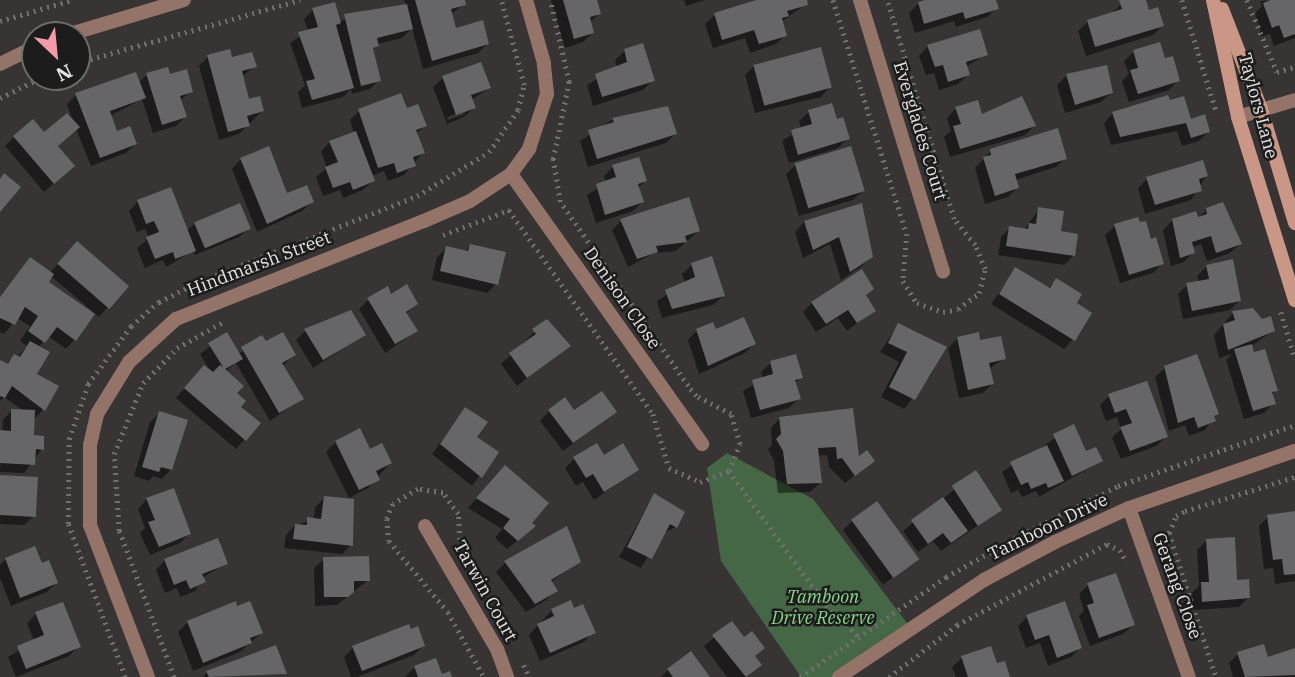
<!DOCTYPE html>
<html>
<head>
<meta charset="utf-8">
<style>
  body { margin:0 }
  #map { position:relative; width:1295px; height:677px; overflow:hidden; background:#373433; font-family:"IBM Plex Serif",serif }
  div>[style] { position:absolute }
  .green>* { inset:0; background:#456746 }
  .shadow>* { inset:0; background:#0007 }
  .building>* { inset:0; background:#666568; transform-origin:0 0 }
  .path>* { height:4.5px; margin-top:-2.25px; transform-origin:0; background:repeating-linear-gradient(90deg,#72706f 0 2px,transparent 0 7px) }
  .minor>* { height:14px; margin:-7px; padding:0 7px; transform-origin:7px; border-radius:7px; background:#947369 }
  .secondary>* { height:14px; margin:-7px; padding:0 7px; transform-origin:7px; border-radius:7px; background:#ca9685 }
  span { translate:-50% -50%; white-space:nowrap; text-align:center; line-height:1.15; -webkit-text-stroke:5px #1d1c1c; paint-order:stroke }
  .street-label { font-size:18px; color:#e4e3e2 }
  .park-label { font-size:18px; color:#87d68b; font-style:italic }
  .north { position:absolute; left:21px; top:21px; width:70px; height:70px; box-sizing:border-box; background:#1d1c1c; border:2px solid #6d6c6b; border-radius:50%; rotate:154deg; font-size:19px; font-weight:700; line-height:28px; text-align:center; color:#e4e3e2 }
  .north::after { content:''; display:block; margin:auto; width:24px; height:32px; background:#f39aa9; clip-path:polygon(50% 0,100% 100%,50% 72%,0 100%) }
</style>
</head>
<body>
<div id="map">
  <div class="green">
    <i style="clip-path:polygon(727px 453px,813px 499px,910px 627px,839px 677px,801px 677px,721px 561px,707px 468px)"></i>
  </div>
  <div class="shadow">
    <i style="clip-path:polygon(404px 0,463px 0,464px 4px,450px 15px,455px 30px,487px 44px,478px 53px,423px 69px,412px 28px,402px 38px,377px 44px,372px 51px,379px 80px,370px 89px,352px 94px,351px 89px,343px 97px,302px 108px,298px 92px,305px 85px,290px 43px,308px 31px,304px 19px,313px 10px,338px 22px,367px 10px,406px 6px)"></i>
    <i style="clip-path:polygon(551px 0,595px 0,599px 14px,589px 23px,592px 33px,583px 42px,565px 48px)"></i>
    <i style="clip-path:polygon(684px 0,705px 0,686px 6px)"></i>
    <i style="clip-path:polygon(756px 0,805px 0,806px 4px,781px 22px,785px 35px,776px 44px,750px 53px,745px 38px,713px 48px,705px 24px,715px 15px)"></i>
    <i style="clip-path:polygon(922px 0,994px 0,997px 8px,987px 17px,956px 27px,954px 21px,915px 33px,909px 13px)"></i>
    <i style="clip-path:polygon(1125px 0,1144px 0,1147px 12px,1162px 26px,1153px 35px,1086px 56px,1078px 31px,1088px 22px,1111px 14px)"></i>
    <i style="clip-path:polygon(1295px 0,1295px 38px,1274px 46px,1270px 34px,1262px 36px,1255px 13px,1262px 6px,1260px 1px)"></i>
    <i style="clip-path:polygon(928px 46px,986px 54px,966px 67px,968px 75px,958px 84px,939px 90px,934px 73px,926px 75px,919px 56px)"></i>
    <i style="clip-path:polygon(625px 51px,653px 80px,643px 90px,593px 106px,587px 85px,617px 67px,615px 60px)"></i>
    <i style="clip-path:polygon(1134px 52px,1163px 61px,1178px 80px,1169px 90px,1129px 102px,1122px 81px,1129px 74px,1124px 61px)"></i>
    <i style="clip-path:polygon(208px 57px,255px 66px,241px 77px,248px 101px,262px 111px,239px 134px,219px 140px,199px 66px)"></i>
    <i style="clip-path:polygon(754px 66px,830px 87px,821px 97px,755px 113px,745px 75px)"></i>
    <i style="clip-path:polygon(1106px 67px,1111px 93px,1101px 102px,1065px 113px,1057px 85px,1066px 76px)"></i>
    <i style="clip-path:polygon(147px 75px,191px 91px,180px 101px,185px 117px,176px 126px,153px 133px,142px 99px,110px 116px,116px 134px,135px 144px,126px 153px,91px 166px,76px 129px,56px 147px,63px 175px,44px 192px,5px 146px,14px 137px,44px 134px,73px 122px,67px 104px,76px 95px,138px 83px)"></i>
    <i style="clip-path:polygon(evenodd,443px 78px,489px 88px,471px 100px,474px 108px,464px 117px,447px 124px,433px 87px,443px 78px,465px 110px,465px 114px,448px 120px,447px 117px,465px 110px)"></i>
    <i style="clip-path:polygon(956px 108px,981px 116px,1034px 126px,1025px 135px,950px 157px,944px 137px,951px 131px,947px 118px)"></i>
    <i style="clip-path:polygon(359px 111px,406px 111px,425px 125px,416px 134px,423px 152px,404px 175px,388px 181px,384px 171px,371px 176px,373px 181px,363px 190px,343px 198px,340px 190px,323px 196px,316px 177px,327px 168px,321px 151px,330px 142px,354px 133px,350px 120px)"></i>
    <i style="clip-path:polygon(809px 112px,848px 138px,838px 148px,789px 163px,782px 141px,801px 129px,799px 121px)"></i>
    <i style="clip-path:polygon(1113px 113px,1190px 121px,1208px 132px,1199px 141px,1182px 146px,1177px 131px,1111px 145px,1104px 123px)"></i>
    <i style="clip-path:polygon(613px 119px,675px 134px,666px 143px,588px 167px,580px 141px)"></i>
    <i style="clip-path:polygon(991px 151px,1065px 158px,1056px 167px,1015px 180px,1017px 188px,1008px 197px,985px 204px,975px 168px)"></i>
    <i style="clip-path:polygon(241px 159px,286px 195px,312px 202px,302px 211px,257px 232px,232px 169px)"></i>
    <i style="clip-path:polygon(796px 165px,863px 191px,853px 200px,799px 216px,786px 174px)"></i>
    <i style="clip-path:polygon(613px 167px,645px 181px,638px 188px,642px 202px,633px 211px,596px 223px,587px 195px,606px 183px,604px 176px)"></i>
    <i style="clip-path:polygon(1206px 176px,1191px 200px,1145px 214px,1138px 188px,1147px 179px)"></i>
    <i style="clip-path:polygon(138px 201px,187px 231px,195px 223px,249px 228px,239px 237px,195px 255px,193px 251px,166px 267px,163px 260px,145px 268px,137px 248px,149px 238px,145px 229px,137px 232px,129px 211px)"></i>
    <i style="clip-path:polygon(861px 205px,871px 257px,862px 266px,841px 280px,830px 244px,803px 258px,795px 232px,804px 222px)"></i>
    <i style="clip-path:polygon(1039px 209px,1073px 256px,1064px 265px,998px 255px,1001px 237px,1010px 228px,1024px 230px)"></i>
    <i style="clip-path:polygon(1207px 210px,1240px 244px,1230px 253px,1207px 261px,1201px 244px,1192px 247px,1193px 252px,1184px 262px,1171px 266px,1163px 230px,1173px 220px,1197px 219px)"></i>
    <i style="clip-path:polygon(621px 221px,698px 231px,676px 251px,654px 253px,628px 267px,612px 230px)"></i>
    <i style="clip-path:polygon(1115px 226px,1150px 241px,1162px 263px,1153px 273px,1120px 283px,1105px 235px)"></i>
    <i style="clip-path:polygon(470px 246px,496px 284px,487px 293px,432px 280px,437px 257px,447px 248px,464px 252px)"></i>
    <i style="clip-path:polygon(68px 253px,108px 307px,99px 317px,51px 276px,47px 282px,75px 339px,66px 349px,48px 336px,38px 348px,35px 374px,43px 410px,33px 420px,32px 437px,42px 449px,24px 473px,0 472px,3px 420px,12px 410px,24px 411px,4px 397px,0 401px,0 362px,6px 365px,17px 358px,27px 346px,20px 341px,30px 326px,17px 318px,4px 334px,0 332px,0 299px,30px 259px,50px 273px)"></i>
    <i style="clip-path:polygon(692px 265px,723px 296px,713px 305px,662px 318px,657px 301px,685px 283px,682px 274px)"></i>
    <i style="clip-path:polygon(1207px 266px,1239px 301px,1230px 310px,1183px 319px,1178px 294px,1187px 285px,1199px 283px,1197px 276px)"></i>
    <i style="clip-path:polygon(1016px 269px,1048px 288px,1056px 280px,1074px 304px,1073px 339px,1064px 349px,991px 304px)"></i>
    <i style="clip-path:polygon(872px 289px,865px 296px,874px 310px,847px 331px,838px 318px,816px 332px,803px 312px,812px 303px)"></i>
    <i style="clip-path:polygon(391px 296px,416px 304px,406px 314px,416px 331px,385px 353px,359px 309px,368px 300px)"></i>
    <i style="clip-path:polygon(1252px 309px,1273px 331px,1251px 346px,1276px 390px,1271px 395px,1274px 403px,1264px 413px,1244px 419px,1226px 360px,1232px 354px,1219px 358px,1214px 335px,1233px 313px)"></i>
    <i style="clip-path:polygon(351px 312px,364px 335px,313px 368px,296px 340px,305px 331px)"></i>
    <i style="clip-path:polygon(546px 321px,568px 346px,517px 386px,501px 364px)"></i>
    <i style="clip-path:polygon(898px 325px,945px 348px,931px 375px,904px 409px,881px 397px,899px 362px,880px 352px)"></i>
    <i style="clip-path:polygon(697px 330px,715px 331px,754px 344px,745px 353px,699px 374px,688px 340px)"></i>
    <i style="clip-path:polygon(227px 334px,238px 353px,266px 344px,294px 355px,282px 366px,301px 399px,270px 421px,236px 363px,225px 371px,245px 439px,236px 449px,176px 398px,195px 377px,211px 372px,200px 354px)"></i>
    <i style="clip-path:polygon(957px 339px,979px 343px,1004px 358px,989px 369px,992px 384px,983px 393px,959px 398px,948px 348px)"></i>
    <i style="clip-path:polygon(771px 363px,801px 377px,794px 384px,799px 398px,789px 408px,751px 418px,743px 391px,763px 379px,761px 372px)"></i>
    <i style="clip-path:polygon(1165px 368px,1217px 413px,1205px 430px,1189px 436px,1185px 425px,1169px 431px,1155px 377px)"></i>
    <i style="clip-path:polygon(1109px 396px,1166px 437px,1156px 446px,1121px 459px,1112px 438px,1121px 429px,1117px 417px,1106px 421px,1100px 405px)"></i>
    <i style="clip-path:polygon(465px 409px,475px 438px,497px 453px,472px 486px,432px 454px)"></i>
    <i style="clip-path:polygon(852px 410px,857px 459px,873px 461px,845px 483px,829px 467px,827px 455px,817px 456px,820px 483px,810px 492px,778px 493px,774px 461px,768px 449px,772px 445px,771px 428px,780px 418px)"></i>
    <i style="clip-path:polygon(549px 411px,615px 412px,563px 451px,540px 421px)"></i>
    <i style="clip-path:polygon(160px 413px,171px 469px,162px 479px,153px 476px,149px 481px,134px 476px,150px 422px)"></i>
    <i style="clip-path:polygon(1073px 427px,1085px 454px,1101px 461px,1039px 497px,1036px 491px,1022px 497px,1018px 490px,1011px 493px,1002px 472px)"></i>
    <i style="clip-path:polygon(336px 442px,369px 452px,390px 463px,368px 488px,349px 498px,326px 452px)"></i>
    <i style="clip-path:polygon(604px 457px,637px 470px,594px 500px,583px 482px,576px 486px,565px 468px,574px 459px)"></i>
    <i style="clip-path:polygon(975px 473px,1000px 510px,941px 551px,933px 541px,918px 552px,903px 531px)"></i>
    <i style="clip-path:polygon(0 477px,34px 516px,24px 525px,0 524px)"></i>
    <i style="clip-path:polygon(495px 477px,530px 523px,524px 535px,507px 549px,495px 538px,502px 529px,468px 508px)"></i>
    <i style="clip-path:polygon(654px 495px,675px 527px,662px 534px,641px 568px,619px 557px)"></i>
    <i style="clip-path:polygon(325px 498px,351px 545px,342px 554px,284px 548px,286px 535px,295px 525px,314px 520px,315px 507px)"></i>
    <i style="clip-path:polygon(147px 499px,189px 534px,180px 543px,150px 555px,140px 533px,145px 528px,138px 509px)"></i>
    <i style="clip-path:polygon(1268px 517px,1295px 519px,1295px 581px,1275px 584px,1273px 568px,1264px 569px,1259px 526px)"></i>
    <i style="clip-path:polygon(852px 521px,916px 559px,883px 585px,843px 530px)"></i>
    <i style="clip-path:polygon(1207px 540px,1248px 598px,1239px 607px,1194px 610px,1192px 593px,1199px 586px,1197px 550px)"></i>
    <i style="clip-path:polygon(6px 559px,41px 565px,56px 583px,47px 592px,11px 606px,0 578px,0 565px)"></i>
    <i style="clip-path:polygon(324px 559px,368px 580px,337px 605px,315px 606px,314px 568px)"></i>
    <i style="clip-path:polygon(165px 560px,226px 563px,202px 578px,195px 591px,180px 597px,177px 588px,165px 593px,156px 570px)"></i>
    <i style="clip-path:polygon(579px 562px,551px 582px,555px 590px,546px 600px,526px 612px,496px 572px,505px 563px)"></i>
    <i style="clip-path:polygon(1088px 585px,1133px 625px,1123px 634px,1090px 646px,1079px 616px,1084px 611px,1079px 594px)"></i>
    <i style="clip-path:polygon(235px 604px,261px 633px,240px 652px,193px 671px,178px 632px,188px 622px)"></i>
    <i style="clip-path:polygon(552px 610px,573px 610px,593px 632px,584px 642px,540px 661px,529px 635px)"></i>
    <i style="clip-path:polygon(36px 614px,78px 647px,69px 656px,16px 677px,8px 657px,34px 641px,27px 623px)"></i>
    <i style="clip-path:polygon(1027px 617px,1080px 648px,1071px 657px,1048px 666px,1040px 643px,1026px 648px,1018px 626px)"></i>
    <i style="clip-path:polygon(732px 623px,760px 665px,747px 677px,727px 677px,704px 646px)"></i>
    <i style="clip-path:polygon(423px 646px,414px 655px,357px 677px,351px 677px,344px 657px,353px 648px)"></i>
    <i style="clip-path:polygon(1295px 652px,1295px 677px,1233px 677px,1229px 663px,1238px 654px,1267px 659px)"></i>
    <i style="clip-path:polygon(962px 658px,996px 666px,1008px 677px,956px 677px,952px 667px)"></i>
    <i style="clip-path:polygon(415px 667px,451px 677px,405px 677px)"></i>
    <i style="clip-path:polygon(668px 670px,708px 677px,661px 677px)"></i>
    <i style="clip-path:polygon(207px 672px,285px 674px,203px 677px)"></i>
  </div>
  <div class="building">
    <i style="clip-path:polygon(415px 0,465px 0,466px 5px,451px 9px,456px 28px,483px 20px,489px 44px,432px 61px)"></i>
    <i style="clip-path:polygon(563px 0,597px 0,601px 14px,590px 17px,594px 33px,574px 39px)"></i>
    <i style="clip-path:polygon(756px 0,807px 0,808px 5px,787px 11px,789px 16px,782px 18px,787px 36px,759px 44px,754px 30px,722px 40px,714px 13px)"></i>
    <i style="clip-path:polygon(924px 0,996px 0,999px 9px,965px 19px,963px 12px,924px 24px,918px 2px)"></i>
    <i style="clip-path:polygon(1119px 0,1146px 0,1149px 10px,1158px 7px,1164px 26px,1095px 47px,1087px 20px,1122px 9px)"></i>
    <i style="clip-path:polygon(1271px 0,1295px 0,1295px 34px,1284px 38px,1279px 25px,1272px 28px,1263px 3px)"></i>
    <i style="clip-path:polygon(335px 2px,341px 23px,336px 25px,354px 88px,312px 100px,306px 81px,315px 79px,298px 32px,318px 27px,312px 8px)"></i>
    <i style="clip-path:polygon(407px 4px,413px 29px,377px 38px,379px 46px,373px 48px,381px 81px,361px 86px,344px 14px)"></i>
    <i style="clip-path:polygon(980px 29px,988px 55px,966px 62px,970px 75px,948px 82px,943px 65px,935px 67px,927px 45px)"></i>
    <i style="clip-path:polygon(1160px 42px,1165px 58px,1173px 56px,1180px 81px,1138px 94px,1130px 70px,1138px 68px,1133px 50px)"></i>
    <i style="clip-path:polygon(643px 43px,655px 81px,602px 97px,595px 74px,627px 62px,624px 49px)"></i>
    <i style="left:821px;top:47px;width:42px;height:70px;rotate:75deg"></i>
    <i style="clip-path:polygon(230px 49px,232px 57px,252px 52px,257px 67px,242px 71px,249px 99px,260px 96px,264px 111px,247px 116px,250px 126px,228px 132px,207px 55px)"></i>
    <i style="clip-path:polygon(481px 62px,491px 88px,471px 95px,476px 108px,456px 115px,442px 76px)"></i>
    <i style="clip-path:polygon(1107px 65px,1113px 93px,1075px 105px,1066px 74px)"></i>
    <i style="clip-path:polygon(168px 67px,170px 74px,187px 69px,193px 92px,180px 96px,187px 117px,162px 125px,146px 73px)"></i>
    <i style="clip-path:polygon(136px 72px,146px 98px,110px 111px,117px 131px,130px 126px,137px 144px,100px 158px,75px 93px)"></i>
    <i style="clip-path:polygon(401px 93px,407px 108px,418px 104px,427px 126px,416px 130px,425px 153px,413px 157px,416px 166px,397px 173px,394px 163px,378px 168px,358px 109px)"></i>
    <i style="clip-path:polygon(1168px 95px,1170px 100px,1184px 96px,1191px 119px,1205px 114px,1210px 132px,1191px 138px,1186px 123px,1120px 137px,1112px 112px)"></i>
    <i style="clip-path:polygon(1022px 96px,1036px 126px,960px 149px,953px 126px,961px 124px,955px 107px,978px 100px,982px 114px)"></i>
    <i style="clip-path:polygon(832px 103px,837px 119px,843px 117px,850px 139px,798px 155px,791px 130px,812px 124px,808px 110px)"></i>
    <i style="clip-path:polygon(668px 106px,677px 134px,597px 159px,588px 130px,614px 122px,612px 118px)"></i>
    <i style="clip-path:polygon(67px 113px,80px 127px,58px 146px,75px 166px,54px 184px,13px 136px,33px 119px,44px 132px)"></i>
    <i style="clip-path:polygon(1058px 128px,1067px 159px,1015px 174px,1019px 188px,995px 196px,983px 157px,991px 155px,990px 149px)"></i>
    <i style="clip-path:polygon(356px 131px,375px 181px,353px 190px,350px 182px,333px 188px,325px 167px,338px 162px,329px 141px)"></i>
    <i style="clip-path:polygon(269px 146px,287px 193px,307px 185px,314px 202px,267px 224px,240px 158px)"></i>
    <i style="left:851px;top:146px;width:47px;height:59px;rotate:73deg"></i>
    <i style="clip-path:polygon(639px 157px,647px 181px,638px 184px,644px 202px,605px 215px,596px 184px,616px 177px,612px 165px)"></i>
    <i style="clip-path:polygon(1203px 160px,1208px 176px,1199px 179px,1202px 191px,1155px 205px,1146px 177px)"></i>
    <i style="clip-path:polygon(4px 173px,21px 187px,0 212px,0 179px)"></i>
    <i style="clip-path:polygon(171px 187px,196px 251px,175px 259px,173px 252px,155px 259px,146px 237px,159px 232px,154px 221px,146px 224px,137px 200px)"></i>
    <i style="clip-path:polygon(689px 197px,700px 231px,685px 236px,687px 242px,656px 246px,658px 252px,637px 259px,620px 219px)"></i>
    <i style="clip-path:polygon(1223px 202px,1242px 244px,1216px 253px,1211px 236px,1192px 242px,1195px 253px,1180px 258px,1172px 219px,1196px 211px,1198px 217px,1207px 214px,1206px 208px)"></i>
    <i style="left:240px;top:203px;width:28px;height:50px;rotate:67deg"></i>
    <i style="clip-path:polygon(862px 203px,873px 257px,850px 272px,839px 237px,813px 250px,804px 221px)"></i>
    <i style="clip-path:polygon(1038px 207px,1064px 211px,1061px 231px,1078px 234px,1075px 256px,1006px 246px,1009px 226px,1028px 229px,1029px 223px,1036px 224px)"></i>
    <i style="clip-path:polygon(1138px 217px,1140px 222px,1146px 221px,1151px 239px,1156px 237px,1164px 264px,1129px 275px,1114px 224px)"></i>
    <i style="left:77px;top:241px;width:69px;height:30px;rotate:41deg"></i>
    <i style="clip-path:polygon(470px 244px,506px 252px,498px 285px,440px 271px,446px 246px,468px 251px)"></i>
    <i style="clip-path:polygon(712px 256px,725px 296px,672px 309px,665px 290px,695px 277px,691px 263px)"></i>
    <i style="clip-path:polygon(30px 257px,54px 274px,49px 282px,95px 314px,76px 341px,57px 327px,45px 343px,28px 331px,38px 316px,25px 307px,15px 325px,0 318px,0 297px)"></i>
    <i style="clip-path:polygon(1233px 259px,1241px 301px,1192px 311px,1186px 283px,1209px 279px,1206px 265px)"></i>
    <i style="clip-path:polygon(1015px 267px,1050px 288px,1056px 278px,1082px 294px,1077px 303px,1092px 313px,1075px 341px,999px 294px)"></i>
    <i style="clip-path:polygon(862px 269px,874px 289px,866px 295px,876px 311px,857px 323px,848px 310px,826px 324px,811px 302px)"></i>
    <i style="clip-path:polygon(407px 284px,418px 304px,406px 312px,418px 331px,395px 344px,367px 298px,388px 286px,391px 294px)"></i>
    <i style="clip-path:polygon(1253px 308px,1262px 319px,1271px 316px,1275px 331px,1228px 350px,1223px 324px,1235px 320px,1232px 311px)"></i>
    <i style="clip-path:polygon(351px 310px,366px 335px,323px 360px,304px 329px)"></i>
    <i style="clip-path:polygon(744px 317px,756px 344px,708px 366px,696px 329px,713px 322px,716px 329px)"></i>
    <i style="clip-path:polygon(547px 319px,571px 346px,527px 378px,509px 353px,536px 334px,532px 329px)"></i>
    <i style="clip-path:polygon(898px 323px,947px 347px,915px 400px,889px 387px,907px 352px,888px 343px)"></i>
    <i style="clip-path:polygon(227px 332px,243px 359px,225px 369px,244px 386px,237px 393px,246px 401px,241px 407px,261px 423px,246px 441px,184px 388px,204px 365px,213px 372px,220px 365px,223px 367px,208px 343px)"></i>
    <i style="clip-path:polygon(283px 332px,296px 355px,282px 363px,304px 399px,279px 413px,241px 347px,262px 335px,266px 341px)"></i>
    <i style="clip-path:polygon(979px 332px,980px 340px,1001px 336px,1006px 359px,989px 363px,994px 384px,968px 390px,957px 337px)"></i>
    <i style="clip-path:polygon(30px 341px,50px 352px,37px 374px,59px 386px,45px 411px,12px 386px,5px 398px,0 396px,0 360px,8px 364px,14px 354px,20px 357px)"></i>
    <i style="clip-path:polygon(1252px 344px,1254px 352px,1265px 349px,1278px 391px,1272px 392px,1276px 404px,1253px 411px,1234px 349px)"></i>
    <i style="clip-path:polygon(796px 354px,803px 378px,795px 380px,801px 399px,760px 410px,752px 380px,773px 374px,770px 361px)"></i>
    <i style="clip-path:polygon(1197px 354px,1219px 414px,1214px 416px,1216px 421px,1198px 428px,1194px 417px,1178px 423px,1164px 366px)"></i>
    <i style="clip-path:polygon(1147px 381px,1168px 437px,1130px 451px,1120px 427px,1132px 423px,1126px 409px,1115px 413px,1108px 394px)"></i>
    <i style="clip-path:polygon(602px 391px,617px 412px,573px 443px,548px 410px,565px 397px,574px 410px)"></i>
    <i style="clip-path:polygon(465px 407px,488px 422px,477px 437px,499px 452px,482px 478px,440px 444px)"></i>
    <i style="clip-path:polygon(853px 408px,859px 456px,867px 450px,875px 461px,855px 476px,842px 458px,837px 459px,836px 447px,818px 448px,822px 483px,787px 484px,783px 451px,776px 439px,781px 434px,779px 417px)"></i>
    <i style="clip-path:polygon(11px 409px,35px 410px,34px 435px,44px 436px,44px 450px,36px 449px,35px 465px,0 463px,0 430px,11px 431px)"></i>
    <i style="clip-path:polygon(159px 411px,188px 420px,172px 470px,161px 467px,159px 472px,142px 467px)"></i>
    <i style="clip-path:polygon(1074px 424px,1086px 451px,1096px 447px,1103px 461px,1072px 476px,1053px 434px)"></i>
    <i style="clip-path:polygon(360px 428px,370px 449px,382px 443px,392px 463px,376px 471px,380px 480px,359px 490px,335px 441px)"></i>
    <i style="clip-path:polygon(597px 443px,604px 455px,623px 443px,639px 470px,604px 492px,593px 474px,586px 478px,573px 457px)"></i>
    <i style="clip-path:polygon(1047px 445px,1064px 481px,1048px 488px,1046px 483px,1031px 489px,1028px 482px,1021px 485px,1010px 462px)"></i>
    <i style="clip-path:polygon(505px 465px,549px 503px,532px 523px,536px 526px,518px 541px,503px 528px,510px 519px,476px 498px)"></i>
    <i style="left:976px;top:470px;width:48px;height:29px;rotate:57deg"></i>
    <i style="left:0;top:475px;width:38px;height:40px;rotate:3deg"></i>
    <i style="clip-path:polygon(174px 488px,191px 534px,159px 547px,148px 522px,155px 520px,146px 498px)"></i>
    <i style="clip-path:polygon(654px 493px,685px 512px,677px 528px,670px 524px,652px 559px,627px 547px)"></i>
    <i style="clip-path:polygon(324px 496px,354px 499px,353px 546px,293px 539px,295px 524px,307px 525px,307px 517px,321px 519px)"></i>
    <i style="clip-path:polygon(943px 497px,968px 531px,951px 543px,943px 533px,928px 544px,911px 520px)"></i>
    <i style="left:877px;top:501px;width:72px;height:32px;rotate:54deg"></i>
    <i style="clip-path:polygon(1295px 511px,1295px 574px,1284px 575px,1282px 559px,1273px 560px,1267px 515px)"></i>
    <i style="clip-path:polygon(567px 526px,581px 562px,551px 580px,558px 591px,535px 604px,504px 561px)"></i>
    <i style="clip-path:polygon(1235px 537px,1237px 580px,1249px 579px,1250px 598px,1202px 602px,1201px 582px,1209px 582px,1206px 539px)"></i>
    <i style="clip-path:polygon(218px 538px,228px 564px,202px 574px,206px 582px,190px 589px,186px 580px,174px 585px,164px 559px)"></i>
    <i style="clip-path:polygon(35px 546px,42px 563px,49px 560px,58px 583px,20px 598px,5px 558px)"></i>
    <i style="clip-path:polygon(369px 556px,370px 581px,354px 581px,354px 592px,348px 597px,324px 597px,323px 557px)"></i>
    <i style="clip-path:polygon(1116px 573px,1135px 625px,1099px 638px,1087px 605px,1094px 603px,1087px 583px)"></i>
    <i style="clip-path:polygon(571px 600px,574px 608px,583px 604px,596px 633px,550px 653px,537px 624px,554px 616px,551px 609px)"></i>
    <i style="clip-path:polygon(236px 601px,237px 606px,250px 601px,263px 633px,250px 638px,252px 643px,203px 663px,187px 621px)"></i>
    <i style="clip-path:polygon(1065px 601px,1082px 648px,1057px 658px,1049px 635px,1035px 640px,1026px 615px)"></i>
    <i style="clip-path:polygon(63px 602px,81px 647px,26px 669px,17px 646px,44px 635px,35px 612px)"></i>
    <i style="clip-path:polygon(732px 621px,744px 637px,752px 631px,765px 648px,755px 656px,762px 665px,746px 677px,712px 635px)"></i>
    <i style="clip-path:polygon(409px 624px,411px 629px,418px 626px,425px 646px,362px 671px,352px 646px)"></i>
    <i style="clip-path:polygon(1264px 644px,1268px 657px,1295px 648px,1295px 675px,1245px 677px,1237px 652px)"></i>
    <i style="clip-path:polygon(276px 645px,287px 674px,209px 677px,206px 671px)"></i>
    <i style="clip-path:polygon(991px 646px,997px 663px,1005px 661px,1010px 677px,968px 677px,961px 656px)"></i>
    <i style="clip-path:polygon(691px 651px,710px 677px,673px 677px,667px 669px)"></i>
    <i style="clip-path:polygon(436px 658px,442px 674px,450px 671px,452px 677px,418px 677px,414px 666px)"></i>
  </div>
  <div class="path">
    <i style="left:833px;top:0;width:245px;rotate:72.5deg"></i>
    <i style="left:907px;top:234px;width:47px;rotate:94.9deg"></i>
    <i style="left:903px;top:281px;width:26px;rotate:58deg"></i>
    <i style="left:917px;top:303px;width:28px;rotate:19deg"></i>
    <i style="left:943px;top:312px;width:15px;rotate:-11deg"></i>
    <i style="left:958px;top:309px;width:26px;rotate:-37deg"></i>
    <i style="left:979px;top:293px;width:25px;rotate:-76deg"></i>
    <i style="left:985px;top:269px;width:26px;rotate:-113deg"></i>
    <i style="left:975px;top:245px;width:33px;rotate:-129deg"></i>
    <i style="left:954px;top:219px;width:229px;rotate:-107deg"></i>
    <i style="left:1182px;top:0;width:119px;rotate:72.9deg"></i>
    <i style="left:1247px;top:0;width:78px;rotate:67.4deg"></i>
    <i style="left:1277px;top:72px;width:19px;rotate:-16deg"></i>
    <i style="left:0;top:21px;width:75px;rotate:-16.3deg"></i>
    <i style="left:77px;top:63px;width:232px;rotate:-15.8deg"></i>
    <i style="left:0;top:98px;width:47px;rotate:-26.6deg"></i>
    <i style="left:443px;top:235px;width:71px;rotate:-20.7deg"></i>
    <i style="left:509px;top:210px;width:250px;rotate:54.8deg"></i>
    <i style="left:653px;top:414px;width:56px;rotate:73.5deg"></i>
    <i style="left:669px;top:468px;width:34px;rotate:24deg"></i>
    <i style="left:700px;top:482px;width:31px;rotate:-21deg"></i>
    <i style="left:729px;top:471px;width:29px;rotate:-68deg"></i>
    <i style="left:740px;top:444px;width:31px;rotate:-107deg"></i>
    <i style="left:731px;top:414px;width:39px;rotate:-153deg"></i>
    <i style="left:696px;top:396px;width:13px;rotate:-129deg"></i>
    <i style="left:688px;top:386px;width:224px;rotate:-124.8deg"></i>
    <i style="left:560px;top:202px;width:44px;rotate:-99.2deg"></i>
    <i style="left:553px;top:159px;width:79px;rotate:-78.3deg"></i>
    <i style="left:569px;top:82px;width:84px;rotate:-103deg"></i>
    <i style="left:1281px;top:312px;width:49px;rotate:73.4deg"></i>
    <i style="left:729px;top:471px;width:165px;rotate:54.1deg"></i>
    <i style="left:826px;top:605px;width:46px;rotate:44.1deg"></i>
    <i style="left:1169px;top:533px;width:151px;rotate:71.9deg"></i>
    <i style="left:1158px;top:536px;width:11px;rotate:-15deg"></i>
    <i style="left:1169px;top:533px;width:18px;rotate:-68deg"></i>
    <i style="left:1176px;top:516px;width:10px;rotate:-29deg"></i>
    <i style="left:1185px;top:511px;width:115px;rotate:-17.2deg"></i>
    <i style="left:460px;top:547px;width:33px;rotate:-93deg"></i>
    <i style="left:458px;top:514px;width:26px;rotate:-126deg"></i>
    <i style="left:443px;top:493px;width:25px;rotate:-171deg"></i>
    <i style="left:418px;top:489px;width:29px;rotate:149deg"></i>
    <i style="left:393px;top:504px;width:16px;rotate:112deg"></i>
    <i style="left:387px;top:519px;width:22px;rotate:85deg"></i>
    <i style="left:389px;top:541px;width:92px;rotate:50.3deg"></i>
    <i style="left:448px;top:612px;width:74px;rotate:61deg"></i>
    <i style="left:524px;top:665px;width:13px;rotate:67deg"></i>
    <i style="left:125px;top:677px;width:163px;rotate:-110.4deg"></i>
    <i style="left:68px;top:524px;width:85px;rotate:-89.3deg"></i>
    <i style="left:69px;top:439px;width:58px;rotate:-70.9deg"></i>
    <i style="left:88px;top:384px;width:72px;rotate:-53.4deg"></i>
    <i style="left:131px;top:326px;width:37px;rotate:-41deg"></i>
    <i style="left:159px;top:302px;width:42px;rotate:-27.2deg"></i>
    <i style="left:196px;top:283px;width:238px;rotate:-21.5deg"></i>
    <i style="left:417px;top:196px;width:84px;rotate:-31.4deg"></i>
    <i style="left:489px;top:152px;width:51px;rotate:-55.4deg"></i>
    <i style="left:518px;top:110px;width:26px;rotate:-77deg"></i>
    <i style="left:524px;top:85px;width:88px;rotate:-105.1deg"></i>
    <i style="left:174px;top:677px;width:156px;rotate:-110.6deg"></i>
    <i style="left:119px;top:531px;width:77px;rotate:-93.7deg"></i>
    <i style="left:114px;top:454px;width:77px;rotate:-67.8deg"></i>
    <i style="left:143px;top:383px;width:49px;rotate:-45.8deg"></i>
    <i style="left:177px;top:348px;width:53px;rotate:-29.5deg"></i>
    <i style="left:800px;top:677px;width:177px;rotate:-34.4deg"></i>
    <i style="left:946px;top:577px;width:79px;rotate:-29.5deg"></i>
    <i style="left:1015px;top:538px;width:115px;rotate:-26.8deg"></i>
    <i style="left:1118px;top:486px;width:187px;rotate:-19deg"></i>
    <i style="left:889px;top:677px;width:86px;rotate:-37.4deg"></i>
    <i style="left:957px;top:625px;width:170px;rotate:-28.4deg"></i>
    <i style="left:1107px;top:544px;width:14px;rotate:25deg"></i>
    <i style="left:1120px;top:550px;width:14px;rotate:60deg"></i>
  </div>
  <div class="minor">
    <i style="left:860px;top:0;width:284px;rotate:73deg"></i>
    <i style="left:67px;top:35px;width:122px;rotate:-16.7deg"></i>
    <i style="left:0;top:64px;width:39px;rotate:-26deg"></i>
    <i style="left:1238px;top:117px;width:59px;rotate:-16.6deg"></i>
    <i style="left:511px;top:174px;width:331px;rotate:54.7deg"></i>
    <i style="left:1129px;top:508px;width:179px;rotate:70.5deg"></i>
    <i style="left:425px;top:526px;width:143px;rotate:59.7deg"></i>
    <i style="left:497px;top:649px;width:30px;rotate:70deg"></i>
    <i style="left:148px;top:677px;width:163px;rotate:-110.9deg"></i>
    <i style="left:90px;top:525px;width:80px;rotate:-90deg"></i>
    <i style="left:90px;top:445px;width:32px;rotate:-77deg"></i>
    <i style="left:97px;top:414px;width:61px;rotate:-58.4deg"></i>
    <i style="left:129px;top:362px;width:64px;rotate:-42.5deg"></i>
    <i style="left:176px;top:319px;width:267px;rotate:-21.6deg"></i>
    <i style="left:424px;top:221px;width:50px;rotate:-23.5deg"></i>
    <i style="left:470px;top:201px;width:49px;rotate:-33.4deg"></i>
    <i style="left:511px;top:174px;width:31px;rotate:-54deg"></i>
    <i style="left:529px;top:149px;width:58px;rotate:-71.9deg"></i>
    <i style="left:547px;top:94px;width:31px;rotate:-96deg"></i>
    <i style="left:544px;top:63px;width:66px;rotate:-105.9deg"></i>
    <i style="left:839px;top:677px;width:174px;rotate:-33.8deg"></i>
    <i style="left:984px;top:580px;width:81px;rotate:-28.2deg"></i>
    <i style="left:1055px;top:542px;width:81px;rotate:-24.7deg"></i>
    <i style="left:1129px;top:508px;width:176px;rotate:-19deg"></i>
  </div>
  <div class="secondary">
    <i style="left:1213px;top:0;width:120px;rotate:77.9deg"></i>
    <i style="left:1238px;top:117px;width:192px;rotate:72.7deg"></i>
    <i style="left:1222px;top:9px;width:107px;rotate:68.7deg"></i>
    <i style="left:1261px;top:109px;width:119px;rotate:73.4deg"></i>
  </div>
  <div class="street-label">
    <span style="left:1258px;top:106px;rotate:75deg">Taylors Lane</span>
    <span style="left:920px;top:131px;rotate:73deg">Everglades Court</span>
    <span style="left:259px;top:264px;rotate:-21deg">Hindmarsh Street</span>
    <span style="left:622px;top:298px;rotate:55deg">Denison Close</span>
    <span style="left:1048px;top:527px;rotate:-26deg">Tamboon Drive</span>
    <span style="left:1177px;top:586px;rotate:70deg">Gerang Close</span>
    <span style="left:485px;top:591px;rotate:61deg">Tarwin Court</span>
  </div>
  <div class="park-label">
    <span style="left:823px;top:608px">Tamboon<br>Drive Reserve</span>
  </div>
  <div class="north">N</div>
</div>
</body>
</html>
